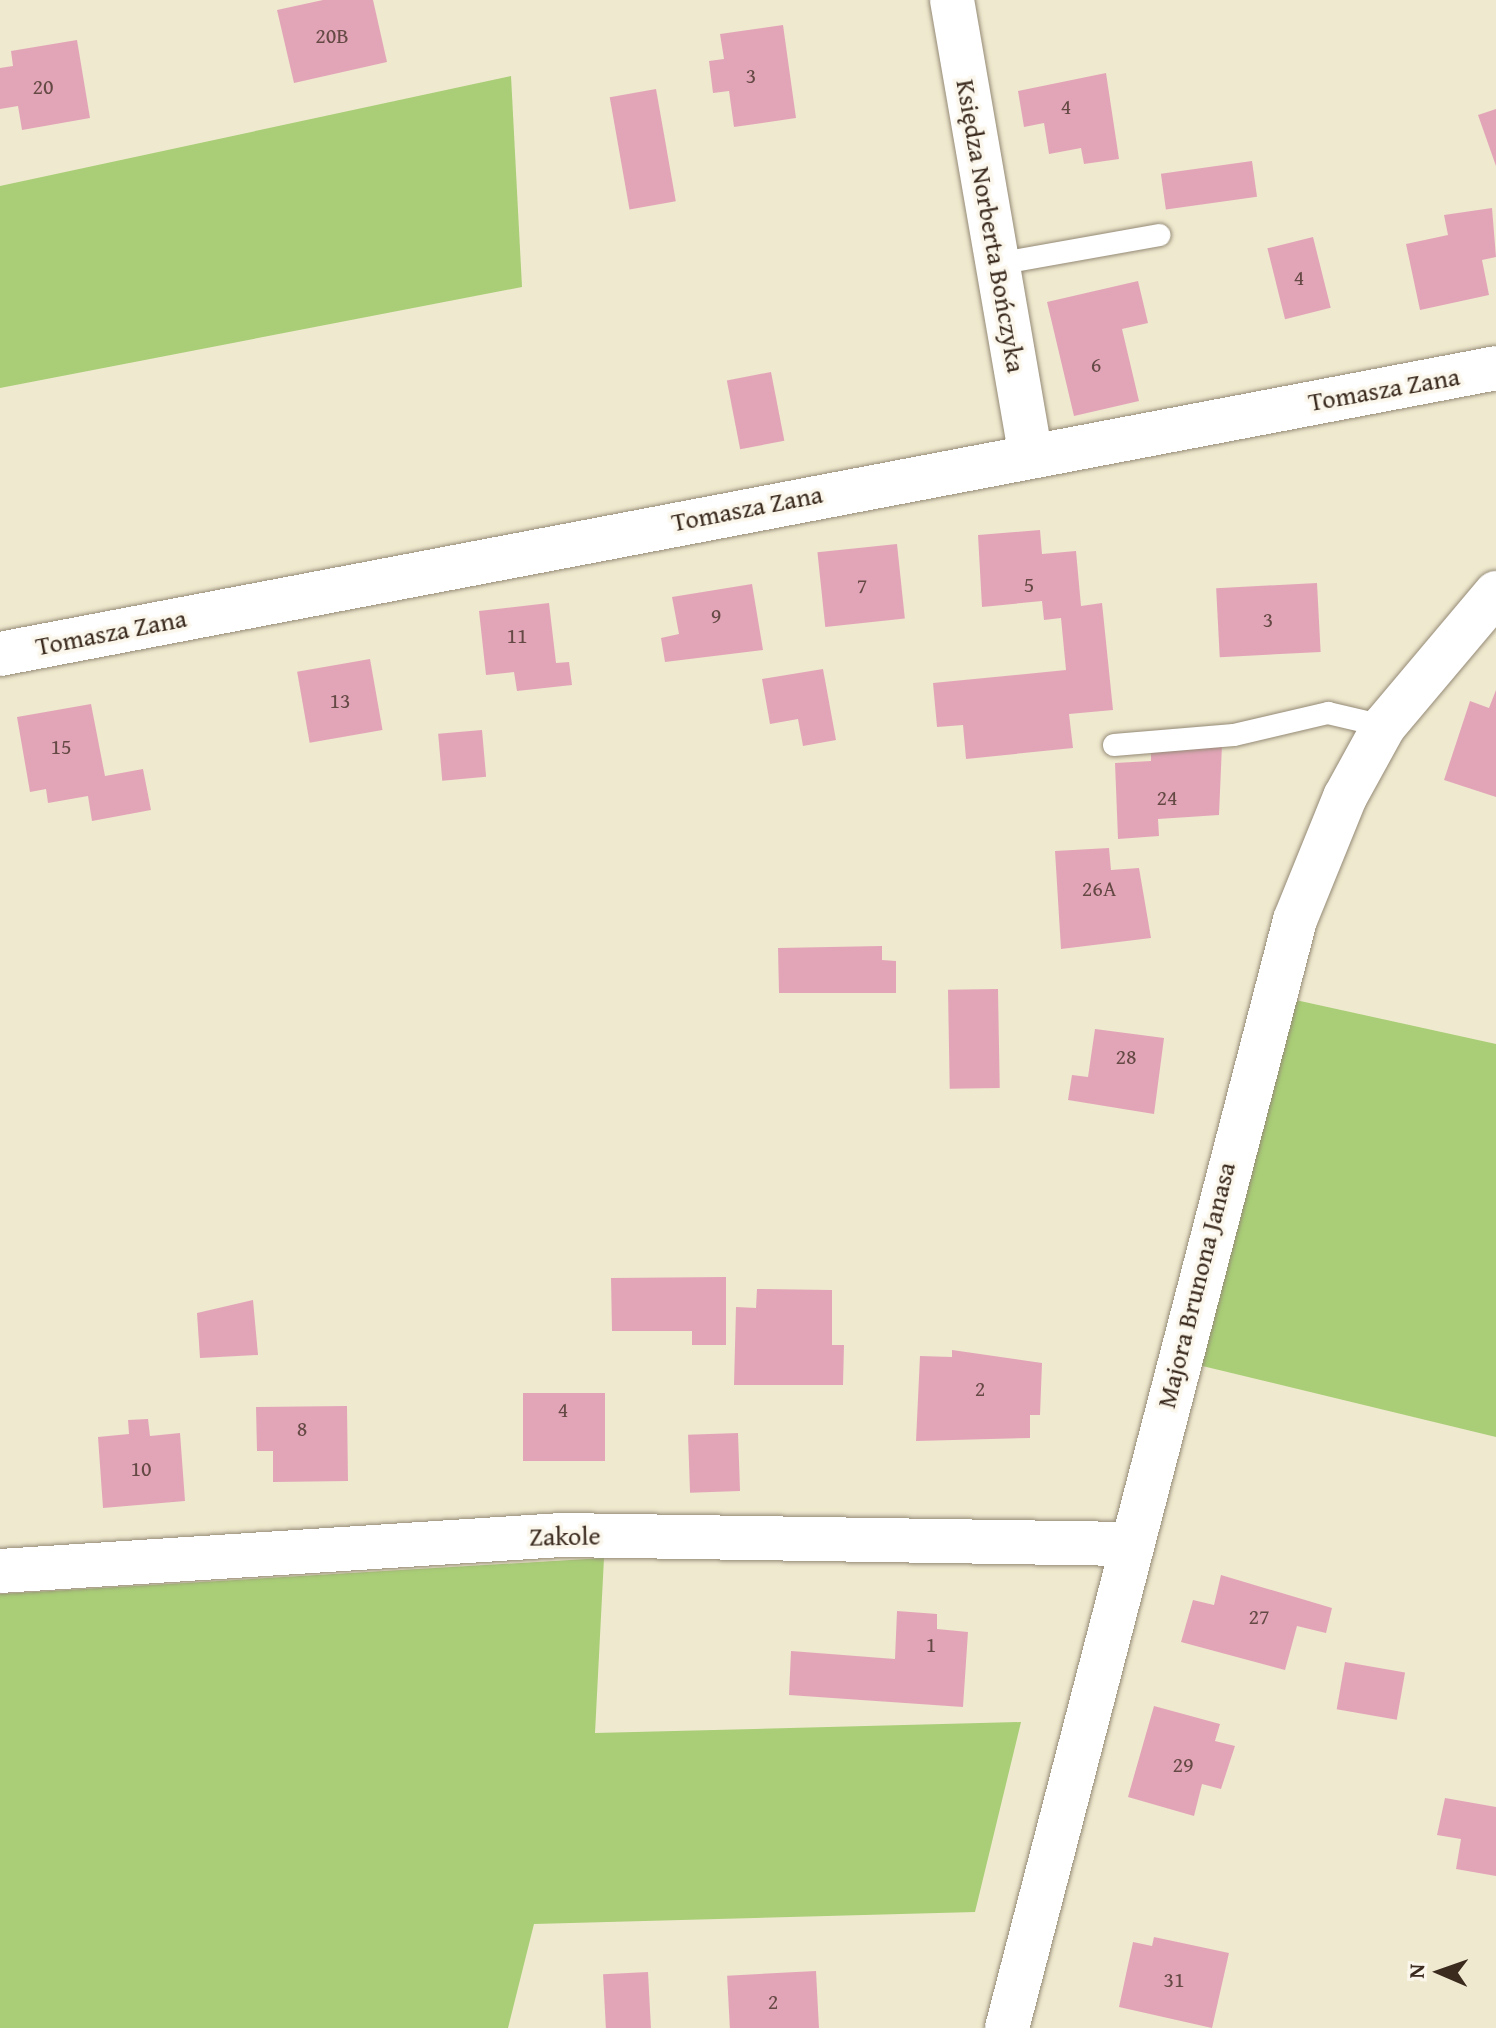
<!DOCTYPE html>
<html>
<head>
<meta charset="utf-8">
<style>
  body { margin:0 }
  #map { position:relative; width:1496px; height:2028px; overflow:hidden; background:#efe9cf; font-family:"Gentium Book Plus",serif }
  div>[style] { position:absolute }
  .green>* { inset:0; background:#a9ce77 }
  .building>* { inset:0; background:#e2a5b8; transform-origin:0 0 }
  .roads { filter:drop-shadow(0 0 2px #958a76) drop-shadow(0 0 2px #958a76) }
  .service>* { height:22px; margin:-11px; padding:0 11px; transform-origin:11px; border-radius:11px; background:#fff }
  .minor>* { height:44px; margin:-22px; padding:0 22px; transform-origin:22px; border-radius:22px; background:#fff }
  span { translate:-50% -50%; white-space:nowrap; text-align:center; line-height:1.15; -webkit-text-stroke:7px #fbf7ec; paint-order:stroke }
  .number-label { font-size:22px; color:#654944 }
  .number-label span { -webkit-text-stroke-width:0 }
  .street-label { font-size:26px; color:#3b2a1e }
  .north { position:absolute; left:1400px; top:1932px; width:80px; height:80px; -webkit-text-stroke:6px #fbf7ec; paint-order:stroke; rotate:272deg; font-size:22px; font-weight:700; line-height:32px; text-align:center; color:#3b2a1e }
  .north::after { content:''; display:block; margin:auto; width:28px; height:36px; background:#3b2a1e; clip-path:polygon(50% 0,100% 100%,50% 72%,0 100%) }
</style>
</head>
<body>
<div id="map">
  <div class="green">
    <i style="clip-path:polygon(511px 76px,522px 287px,0 388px,0 186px)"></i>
    <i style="clip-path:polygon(1291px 999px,1496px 1044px,1496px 1437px,1190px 1363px)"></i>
    <i style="clip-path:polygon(604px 1558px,595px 1733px,1021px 1722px,975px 1912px,534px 1924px,508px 2028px,0 2028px,0 1594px)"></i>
  </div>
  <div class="building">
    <i style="clip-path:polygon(323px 0,373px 0,387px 62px,294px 83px,277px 10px)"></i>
    <i style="clip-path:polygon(783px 25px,796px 118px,734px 127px,729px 91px,713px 93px,709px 61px,724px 59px,720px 34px)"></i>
    <i style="clip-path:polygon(77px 40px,90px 118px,22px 130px,18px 106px,0 109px,0 68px,13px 66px,11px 51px)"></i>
    <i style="clip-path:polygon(1106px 73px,1119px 159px,1084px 164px,1081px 148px,1049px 154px,1044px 123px,1024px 127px,1018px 91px)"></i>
    <i style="left:656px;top:89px;width:114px;height:47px;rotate:80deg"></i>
    <i style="clip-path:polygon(1496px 109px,1496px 166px,1478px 115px)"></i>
    <i style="left:1252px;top:161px;width:36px;height:92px;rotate:82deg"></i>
    <i style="clip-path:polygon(1492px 208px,1496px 257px,1482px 260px,1489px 295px,1420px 310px,1406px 244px,1448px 235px,1444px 215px)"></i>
    <i style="left:1313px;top:237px;width:73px;height:47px;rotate:76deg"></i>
    <i style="clip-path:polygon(1138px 281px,1148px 323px,1122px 329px,1139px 401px,1074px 416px,1047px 302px)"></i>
    <i style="left:771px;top:372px;width:70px;height:45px;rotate:79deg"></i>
    <i style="clip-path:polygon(1040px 530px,1042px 554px,1076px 551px,1081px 606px,1102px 603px,1113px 710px,1069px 714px,1073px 748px,966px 759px,963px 725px,937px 727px,933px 683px,1066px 670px,1061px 618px,1044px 620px,1042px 601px,982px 607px,978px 535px)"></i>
    <i style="left:897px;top:544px;width:75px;height:80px;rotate:84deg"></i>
    <i style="left:1317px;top:583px;width:69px;height:101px;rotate:87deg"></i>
    <i style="clip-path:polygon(752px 584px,763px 650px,665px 662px,661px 638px,679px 634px,672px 597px)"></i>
    <i style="clip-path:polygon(549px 603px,556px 663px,569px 662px,572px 685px,517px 691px,514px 672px,486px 675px,479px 611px)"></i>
    <i style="left:370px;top:659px;width:72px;height:74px;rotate:80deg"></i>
    <i style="clip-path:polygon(823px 669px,836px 740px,803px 746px,798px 719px,770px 724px,762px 679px)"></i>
    <i style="clip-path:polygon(1496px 690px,1496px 797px,1444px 780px,1470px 701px,1489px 708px)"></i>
    <i style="clip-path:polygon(91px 704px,105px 776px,143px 769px,151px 810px,92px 821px,88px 796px,48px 803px,46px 789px,30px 792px,17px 717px)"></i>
    <i style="left:482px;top:730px;width:47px;height:44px;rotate:85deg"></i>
    <i style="clip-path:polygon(1222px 745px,1219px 815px,1158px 819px,1159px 836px,1118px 839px,1115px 763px,1151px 761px,1151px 749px)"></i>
    <i style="clip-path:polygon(1109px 848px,1111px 870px,1139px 868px,1151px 938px,1061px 949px,1055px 851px)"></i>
    <i style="clip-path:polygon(882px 946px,882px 960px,896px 961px,896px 993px,779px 993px,778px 948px)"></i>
    <i style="left:998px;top:989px;width:99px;height:50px;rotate:89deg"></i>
    <i style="clip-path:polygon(1095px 1029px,1164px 1038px,1154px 1114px,1068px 1100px,1072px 1075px,1088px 1077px)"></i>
    <i style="clip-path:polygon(726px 1277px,726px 1345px,692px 1345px,692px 1331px,612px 1331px,611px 1278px)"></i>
    <i style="clip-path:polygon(757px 1289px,832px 1290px,832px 1345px,844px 1345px,843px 1385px,734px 1385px,736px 1307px,756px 1308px)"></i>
    <i style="clip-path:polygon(253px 1300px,258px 1355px,200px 1358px,197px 1313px)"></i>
    <i style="clip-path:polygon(952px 1350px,1042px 1363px,1040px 1415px,1030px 1415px,1030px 1438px,916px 1441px,920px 1356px,952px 1357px)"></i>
    <i style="left:523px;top:1393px;width:82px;height:68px"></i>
    <i style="clip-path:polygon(347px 1406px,348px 1481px,273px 1482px,273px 1451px,257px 1451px,256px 1407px)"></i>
    <i style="clip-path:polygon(148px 1419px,150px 1436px,180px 1433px,185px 1501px,103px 1508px,98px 1437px,129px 1434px,128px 1420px)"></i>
    <i style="left:738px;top:1433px;width:58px;height:50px;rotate:88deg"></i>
    <i style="clip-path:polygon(1221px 1575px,1332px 1608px,1326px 1633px,1297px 1626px,1285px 1670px,1181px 1642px,1193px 1600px,1214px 1605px)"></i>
    <i style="clip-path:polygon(897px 1611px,937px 1614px,937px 1629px,968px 1632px,963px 1707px,789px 1695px,791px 1651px,895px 1659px)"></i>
    <i style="left:1345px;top:1662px;width:61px;height:48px;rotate:10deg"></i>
    <i style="clip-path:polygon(1154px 1706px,1220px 1724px,1215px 1741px,1235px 1746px,1221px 1789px,1202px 1784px,1194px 1816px,1128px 1797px)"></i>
    <i style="clip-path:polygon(1445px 1798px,1496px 1807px,1496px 1876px,1456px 1869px,1461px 1839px,1437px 1835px)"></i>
    <i style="clip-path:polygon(1154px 1937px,1229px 1953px,1212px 2028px,1119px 2007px,1133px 1942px,1152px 1946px)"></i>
    <i style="left:816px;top:1971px;width:57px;height:89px;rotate:87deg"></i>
    <i style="left:648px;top:1972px;width:56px;height:45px;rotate:87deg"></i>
  </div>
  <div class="roads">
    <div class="service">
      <i style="left:997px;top:264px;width:165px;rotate:-10.1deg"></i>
      <i style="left:1114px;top:745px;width:120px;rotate:-4.8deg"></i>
      <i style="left:1234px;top:735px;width:97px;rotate:-13.2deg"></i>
      <i style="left:1328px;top:713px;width:57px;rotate:13.1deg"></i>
    </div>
    <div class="minor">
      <i style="left:952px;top:0;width:460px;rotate:80.2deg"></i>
      <i style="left:0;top:654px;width:1523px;rotate:-10.82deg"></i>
      <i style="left:0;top:1571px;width:563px;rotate:-3.67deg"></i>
      <i style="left:562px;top:1535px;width:569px;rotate:0.91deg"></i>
      <i style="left:1007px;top:2028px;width:1145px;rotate:-75.43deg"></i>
      <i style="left:1295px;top:920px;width:133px;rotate:-67.9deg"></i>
      <i style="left:1345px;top:797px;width:81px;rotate:-61.2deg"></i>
      <i style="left:1384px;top:726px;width:174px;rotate:-49.9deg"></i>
    </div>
  </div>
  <div class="number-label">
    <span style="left:332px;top:36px">20B</span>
    <span style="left:751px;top:76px">3</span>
    <span style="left:43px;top:87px">20</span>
    <span style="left:1066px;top:107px">4</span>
    <span style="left:1299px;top:278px">4</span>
    <span style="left:1096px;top:365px">6</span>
    <span style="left:1029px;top:585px">5</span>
    <span style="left:862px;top:586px">7</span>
    <span style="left:716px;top:616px">9</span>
    <span style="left:1268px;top:620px">3</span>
    <span style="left:517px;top:636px">11</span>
    <span style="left:340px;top:701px">13</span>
    <span style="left:61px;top:747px">15</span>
    <span style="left:1167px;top:798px">24</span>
    <span style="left:1099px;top:889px">26A</span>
    <span style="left:1126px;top:1057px">28</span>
    <span style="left:980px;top:1389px">2</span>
    <span style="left:563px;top:1410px">4</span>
    <span style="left:302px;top:1429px">8</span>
    <span style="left:141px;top:1469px">10</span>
    <span style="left:1259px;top:1617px">27</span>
    <span style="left:931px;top:1645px">1</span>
    <span style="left:1183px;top:1765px">29</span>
    <span style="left:1174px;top:1980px">31</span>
    <span style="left:773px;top:2002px">2</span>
  </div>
  <div class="street-label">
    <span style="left:991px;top:226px;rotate:80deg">Księdza Norberta Bończyka</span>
    <span style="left:1384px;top:389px;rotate:-10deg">Tomasza Zana</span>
    <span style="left:747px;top:508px;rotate:-11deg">Tomasza Zana</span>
    <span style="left:111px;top:632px;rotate:-11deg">Tomasza Zana</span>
    <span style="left:1196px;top:1285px;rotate:-76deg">Majora Brunona Janasa</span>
    <span style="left:565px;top:1536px;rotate:-1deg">Zakole</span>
  </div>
  <div class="north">N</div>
</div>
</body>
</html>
